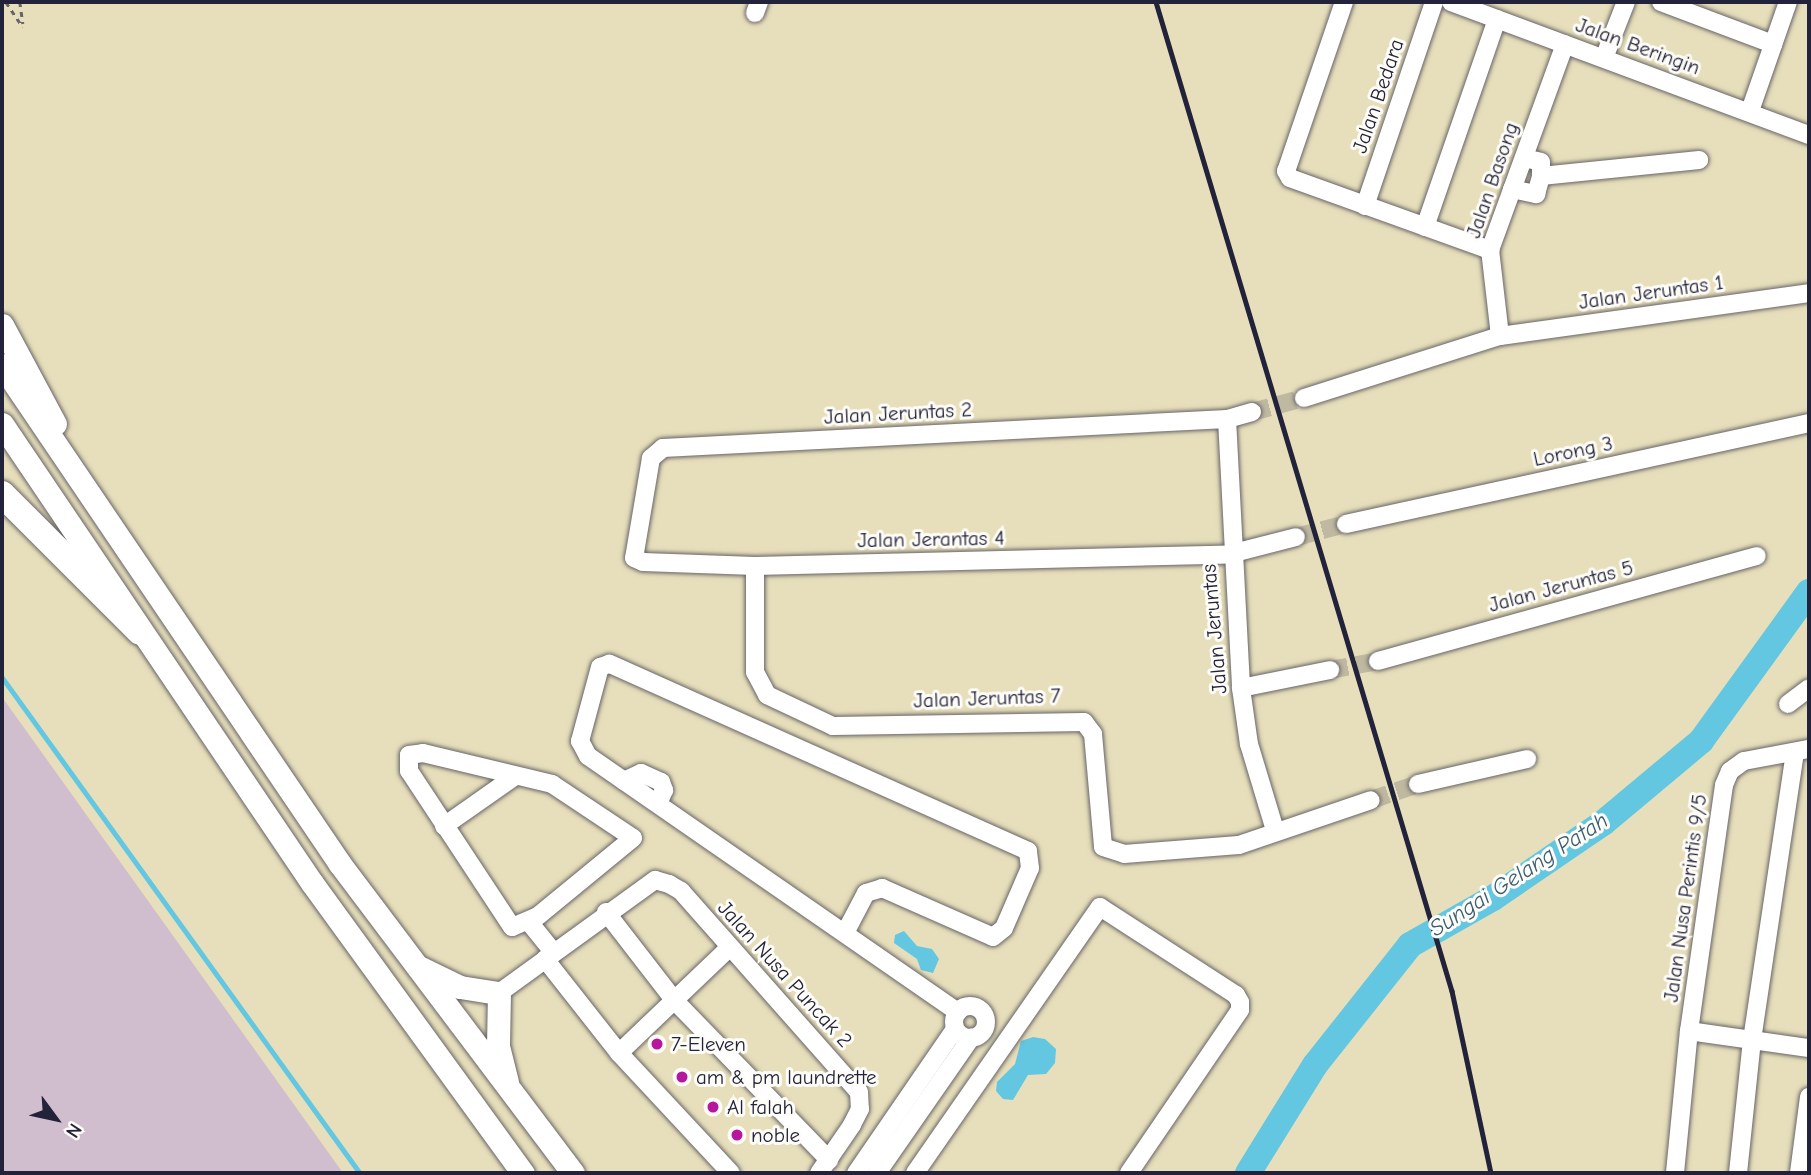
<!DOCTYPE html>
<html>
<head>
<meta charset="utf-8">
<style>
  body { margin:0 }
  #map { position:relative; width:1811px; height:1175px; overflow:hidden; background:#e7dfbb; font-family:"Comic Neue",sans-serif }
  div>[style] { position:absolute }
  .industrial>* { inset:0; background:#d0bdce }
  .water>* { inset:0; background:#63c7e1 }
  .stream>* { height:4.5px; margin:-2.25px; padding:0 2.25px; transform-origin:2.25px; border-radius:2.25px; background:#63c7e1 }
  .river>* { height:26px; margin:-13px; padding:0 13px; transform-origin:13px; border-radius:13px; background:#63c7e1 }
  .minor-tunnel>* { height:18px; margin-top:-9px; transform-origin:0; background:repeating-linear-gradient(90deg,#c0b9a1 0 18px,transparent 0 27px) }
  .path>* { height:2.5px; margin-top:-1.25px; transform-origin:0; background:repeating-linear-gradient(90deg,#676468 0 5px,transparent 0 10px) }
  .roads { filter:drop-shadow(0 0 2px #676468) drop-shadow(0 0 2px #676468) }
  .minor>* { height:18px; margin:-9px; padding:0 9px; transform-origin:9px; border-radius:9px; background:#fff }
  .minor>.ring { margin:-9px; padding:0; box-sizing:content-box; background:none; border:18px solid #fff; border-radius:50% }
  .major>* { height:23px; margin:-11.5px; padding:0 11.5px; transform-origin:11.5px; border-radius:11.5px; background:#fff }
  .highway>* { height:26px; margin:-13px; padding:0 13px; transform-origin:13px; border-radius:13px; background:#fff }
  .rail>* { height:4.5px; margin:-2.25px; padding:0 2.25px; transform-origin:2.25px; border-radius:2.25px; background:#22223b }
  .dots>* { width:19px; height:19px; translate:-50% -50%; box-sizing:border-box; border:4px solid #fdfcf7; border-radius:50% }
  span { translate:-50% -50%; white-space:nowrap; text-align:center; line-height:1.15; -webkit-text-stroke:6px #fdfcf7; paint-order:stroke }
  .street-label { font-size:21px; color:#22223b }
  .poi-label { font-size:21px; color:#22223b }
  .left { translate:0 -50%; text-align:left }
  .water-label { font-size:23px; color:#395c75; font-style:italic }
  .frame { position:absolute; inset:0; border:4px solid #22223b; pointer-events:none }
  .north { position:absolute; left:21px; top:1084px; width:70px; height:70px; -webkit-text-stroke:5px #fdfcf7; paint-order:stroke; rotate:123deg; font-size:19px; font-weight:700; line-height:28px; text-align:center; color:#22223b }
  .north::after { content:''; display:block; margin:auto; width:24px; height:32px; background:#22223b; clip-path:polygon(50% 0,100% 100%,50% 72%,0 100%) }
</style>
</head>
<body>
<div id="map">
  <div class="industrial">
    <i style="clip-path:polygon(2px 697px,343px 1173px,2px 1173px)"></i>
  </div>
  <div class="water">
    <i style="clip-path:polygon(904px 931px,917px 946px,932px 949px,939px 959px,933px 973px,921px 970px,917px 959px,894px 943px,895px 935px)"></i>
    <i style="clip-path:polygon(1033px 1037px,1045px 1039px,1056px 1049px,1055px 1063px,1046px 1074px,1028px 1075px,1013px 1100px,1003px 1099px,996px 1091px,997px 1082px,1015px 1064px,1021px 1041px)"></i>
  </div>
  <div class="stream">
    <i style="left:2px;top:677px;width:612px;rotate:54.18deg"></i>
  </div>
  <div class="river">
    <i style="left:1248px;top:1173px;width:127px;rotate:-58.2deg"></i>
    <i style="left:1315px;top:1065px;width:153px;rotate:-51.6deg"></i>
    <i style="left:1410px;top:945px;width:95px;rotate:-29.5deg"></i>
    <i style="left:1493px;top:898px;width:133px;rotate:-34.3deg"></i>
    <i style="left:1603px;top:823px;width:128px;rotate:-39.9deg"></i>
    <i style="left:1701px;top:741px;width:184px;rotate:-54.1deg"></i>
  </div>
  <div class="minor-tunnel">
    <i style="left:1252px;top:412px;width:54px;rotate:-15.1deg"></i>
    <i style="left:1296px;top:537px;width:52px;rotate:-14.6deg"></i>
    <i style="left:1330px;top:670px;width:49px;rotate:-10.6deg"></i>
    <i style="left:1371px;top:800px;width:50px;rotate:-18.8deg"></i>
  </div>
  <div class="path">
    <i style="left:6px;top:2px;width:30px;rotate:56deg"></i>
    <i style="left:20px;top:2px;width:22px;rotate:82deg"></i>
  </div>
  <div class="roads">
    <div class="minor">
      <i style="left:1344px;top:2px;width:179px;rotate:108.9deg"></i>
      <i style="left:1286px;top:171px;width:8px;rotate:60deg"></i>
      <i style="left:1290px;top:178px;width:213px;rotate:19.8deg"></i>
      <i style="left:1451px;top:2px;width:382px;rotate:20.4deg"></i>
      <i style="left:1661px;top:2px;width:120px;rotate:20.6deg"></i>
      <i style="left:755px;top:13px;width:12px;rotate:-70deg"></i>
      <i style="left:1604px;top:58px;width:60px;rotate:-68.6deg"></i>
      <i style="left:1750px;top:111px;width:115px;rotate:-70.8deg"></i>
      <i style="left:1524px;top:158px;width:17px;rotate:13deg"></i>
      <i style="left:1541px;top:162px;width:14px;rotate:90deg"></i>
      <i style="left:1541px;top:176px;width:159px;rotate:-5.8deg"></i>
      <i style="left:1512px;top:189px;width:25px;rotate:12deg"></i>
      <i style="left:1536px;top:194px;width:19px;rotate:-74deg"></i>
      <i style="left:1365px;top:206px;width:215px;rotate:-71.3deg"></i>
      <i style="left:1425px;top:227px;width:220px;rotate:-70.9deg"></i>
      <i style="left:1500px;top:336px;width:87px;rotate:-96.6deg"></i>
      <i style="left:1490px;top:250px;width:219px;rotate:-70deg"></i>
      <i style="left:1304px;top:398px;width:206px;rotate:-17.6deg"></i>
      <i style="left:1500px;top:336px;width:312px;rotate:-7.9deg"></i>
      <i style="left:1252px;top:412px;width:26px;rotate:164deg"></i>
      <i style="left:1227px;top:419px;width:565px;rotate:177.06deg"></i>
      <i style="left:663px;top:448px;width:16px;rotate:140deg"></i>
      <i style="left:651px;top:458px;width:101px;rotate:99.6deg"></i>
      <i style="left:634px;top:558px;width:10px;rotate:24deg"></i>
      <i style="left:643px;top:562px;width:112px;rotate:2deg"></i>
      <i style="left:755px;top:566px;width:475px;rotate:-1.4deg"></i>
      <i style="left:1230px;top:554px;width:68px;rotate:-14.4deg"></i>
      <i style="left:1227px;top:419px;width:269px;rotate:87deg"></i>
      <i style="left:1241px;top:688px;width:57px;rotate:81.9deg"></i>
      <i style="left:1249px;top:744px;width:90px;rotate:73.2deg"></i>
      <i style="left:1346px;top:524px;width:474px;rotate:-12.3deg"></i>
      <i style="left:755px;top:566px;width:106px;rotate:90deg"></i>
      <i style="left:755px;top:672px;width:26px;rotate:62deg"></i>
      <i style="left:767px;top:695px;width:73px;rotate:25.2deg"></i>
      <i style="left:833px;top:726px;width:251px;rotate:-0.9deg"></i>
      <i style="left:1084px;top:722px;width:15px;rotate:53deg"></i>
      <i style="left:1093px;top:734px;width:113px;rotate:84.9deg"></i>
      <i style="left:1103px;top:847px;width:22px;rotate:18deg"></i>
      <i style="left:1124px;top:854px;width:115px;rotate:-4.5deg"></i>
      <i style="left:1239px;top:845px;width:139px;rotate:-18.8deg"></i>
      <i style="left:1378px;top:661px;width:393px;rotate:-15.5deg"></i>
      <i style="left:1241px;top:688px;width:91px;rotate:-11.4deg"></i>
      <i style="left:1788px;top:704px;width:26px;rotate:-37deg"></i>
      <i style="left:423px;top:753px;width:133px;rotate:13.5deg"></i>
      <i style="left:552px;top:784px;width:97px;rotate:33.7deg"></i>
      <i style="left:633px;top:838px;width:123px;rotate:140.6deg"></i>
      <i style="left:538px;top:916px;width:28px;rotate:157deg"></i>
      <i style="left:512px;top:927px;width:187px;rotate:-123.4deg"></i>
      <i style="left:409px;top:771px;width:16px;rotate:-90deg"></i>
      <i style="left:409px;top:755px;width:14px;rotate:-8deg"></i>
      <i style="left:624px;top:781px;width:19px;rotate:-25deg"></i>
      <i style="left:641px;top:773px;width:22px;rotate:24deg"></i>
      <i style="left:661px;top:782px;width:9px;rotate:69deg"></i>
      <i style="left:664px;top:790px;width:15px;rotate:113deg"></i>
      <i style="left:1418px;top:784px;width:112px;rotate:-12.9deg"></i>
      <i style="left:444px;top:826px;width:85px;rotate:-35deg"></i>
      <i style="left:606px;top:912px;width:111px;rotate:52.3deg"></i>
      <i style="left:674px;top:1000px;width:223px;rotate:45.9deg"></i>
      <i style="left:529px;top:922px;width:38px;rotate:51deg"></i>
      <i style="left:845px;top:933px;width:45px;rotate:-62.3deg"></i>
      <i style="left:866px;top:893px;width:17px;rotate:-17deg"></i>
      <i style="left:882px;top:888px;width:121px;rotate:23.8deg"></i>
      <i style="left:993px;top:937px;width:14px;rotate:-39deg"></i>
      <i style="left:1004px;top:928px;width:65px;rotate:-66.6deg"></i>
      <i style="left:1030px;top:868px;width:17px;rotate:-97deg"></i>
      <i style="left:1028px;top:851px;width:459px;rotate:-155.9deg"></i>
      <i style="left:609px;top:664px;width:9px;rotate:162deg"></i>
      <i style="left:600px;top:667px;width:77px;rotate:105.1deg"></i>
      <i style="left:580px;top:741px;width:17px;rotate:62deg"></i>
      <i style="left:588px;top:756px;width:450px;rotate:34.7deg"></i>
      <i style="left:545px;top:959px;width:120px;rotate:51.8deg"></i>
      <i style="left:619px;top:1053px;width:164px;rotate:47deg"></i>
      <i style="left:499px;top:993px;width:193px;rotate:-35.9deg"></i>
      <i style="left:655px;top:880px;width:15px;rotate:16deg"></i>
      <i style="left:669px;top:884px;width:14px;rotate:30deg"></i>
      <i style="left:681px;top:891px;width:268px;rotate:48.5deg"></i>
      <i style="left:859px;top:1092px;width:17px;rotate:87deg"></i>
      <i style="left:860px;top:1109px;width:18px;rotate:117deg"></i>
      <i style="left:852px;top:1125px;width:58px;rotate:124.5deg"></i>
      <i class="ring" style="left:954px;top:1006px;width:14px;height:14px"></i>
      <i style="left:1689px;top:1031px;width:121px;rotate:8.1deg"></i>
      <i style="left:619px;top:1053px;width:151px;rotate:-43.7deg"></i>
      <i style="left:856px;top:1173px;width:175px;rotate:-55.5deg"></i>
      <i style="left:877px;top:1173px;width:165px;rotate:-55.2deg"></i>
      <i style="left:915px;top:1173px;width:324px;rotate:-55.2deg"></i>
      <i style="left:1100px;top:907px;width:162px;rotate:32.9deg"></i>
      <i style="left:1236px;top:995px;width:8px;rotate:60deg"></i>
      <i style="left:1240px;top:1002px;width:8px;rotate:90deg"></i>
      <i style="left:1240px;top:1010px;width:197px;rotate:124.3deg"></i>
      <i style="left:1675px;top:1173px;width:143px;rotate:-84.4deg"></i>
      <i style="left:1689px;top:1031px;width:248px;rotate:-81.9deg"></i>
      <i style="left:1724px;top:785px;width:15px;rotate:-67deg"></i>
      <i style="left:1730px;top:771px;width:17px;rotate:-36deg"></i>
      <i style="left:1744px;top:761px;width:66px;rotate:-10.5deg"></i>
      <i style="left:1738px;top:1173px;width:134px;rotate:-84deg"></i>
      <i style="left:1752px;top:1040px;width:291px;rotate:-81.5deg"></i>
      <i style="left:1799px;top:1173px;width:77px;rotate:-82.5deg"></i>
    </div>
    <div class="major">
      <i style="left:2px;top:325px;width:112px;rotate:61.8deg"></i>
      <i style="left:2px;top:365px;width:603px;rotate:55.89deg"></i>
      <i style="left:340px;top:864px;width:387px;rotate:53deg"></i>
      <i style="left:2px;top:424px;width:554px;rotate:55.97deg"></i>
      <i style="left:312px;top:883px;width:359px;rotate:54deg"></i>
      <i style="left:421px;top:968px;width:43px;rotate:26deg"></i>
      <i style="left:460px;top:987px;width:39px;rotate:9deg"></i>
      <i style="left:499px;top:993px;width:53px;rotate:91.1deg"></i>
      <i style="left:498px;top:1046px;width:37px;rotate:76deg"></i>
    </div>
    <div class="highway">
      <i style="left:2px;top:494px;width:195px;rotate:45deg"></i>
    </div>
  </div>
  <div class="rail">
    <i style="left:1156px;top:2px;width:1032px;rotate:73.34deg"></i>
    <i style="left:1452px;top:991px;width:186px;rotate:77.9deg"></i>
  </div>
  <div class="dots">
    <i style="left:657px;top:1044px;background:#b5179e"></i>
    <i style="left:682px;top:1077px;background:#b5179e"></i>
    <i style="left:713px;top:1107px;background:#b5179e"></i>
    <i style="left:737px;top:1135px;background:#b5179e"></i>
  </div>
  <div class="street-label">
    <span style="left:1638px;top:46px;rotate:20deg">Jalan Beringin</span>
    <span style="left:1378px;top:96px;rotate:-71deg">Jalan Bedara</span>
    <span style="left:1492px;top:180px;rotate:-71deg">Jalan Basong</span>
    <span style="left:1651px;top:292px;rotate:-8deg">Jalan Jeruntas 1</span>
    <span style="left:898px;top:413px;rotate:-3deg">Jalan Jeruntas 2</span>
    <span style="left:1573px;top:451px;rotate:-12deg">Lorong 3</span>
    <span style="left:931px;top:539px;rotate:-1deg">Jalan Jerantas 4</span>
    <span style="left:1561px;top:586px;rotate:-15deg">Jalan Jeruntas 5</span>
    <span style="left:1214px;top:629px;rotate:-95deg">Jalan Jeruntas</span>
    <span style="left:987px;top:698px;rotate:-2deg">Jalan Jeruntas 7</span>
    <span style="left:1685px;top:898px;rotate:-82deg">Jalan Nusa Perintis 9/5</span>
    <span style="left:785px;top:974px;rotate:48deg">Jalan Nusa Puncak 2</span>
  </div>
  <div class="poi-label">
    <span class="left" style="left:671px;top:1044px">7-Eleven</span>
    <span class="left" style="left:696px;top:1077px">am &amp; pm laundrette</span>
    <span class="left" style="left:727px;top:1107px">Al falah</span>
    <span class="left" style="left:751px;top:1135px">noble</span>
  </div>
  <div class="water-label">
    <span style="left:1519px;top:875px;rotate:-33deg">Sungai Gelang Patah</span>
  </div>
  <div class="frame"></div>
  <div class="north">N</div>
</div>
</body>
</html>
